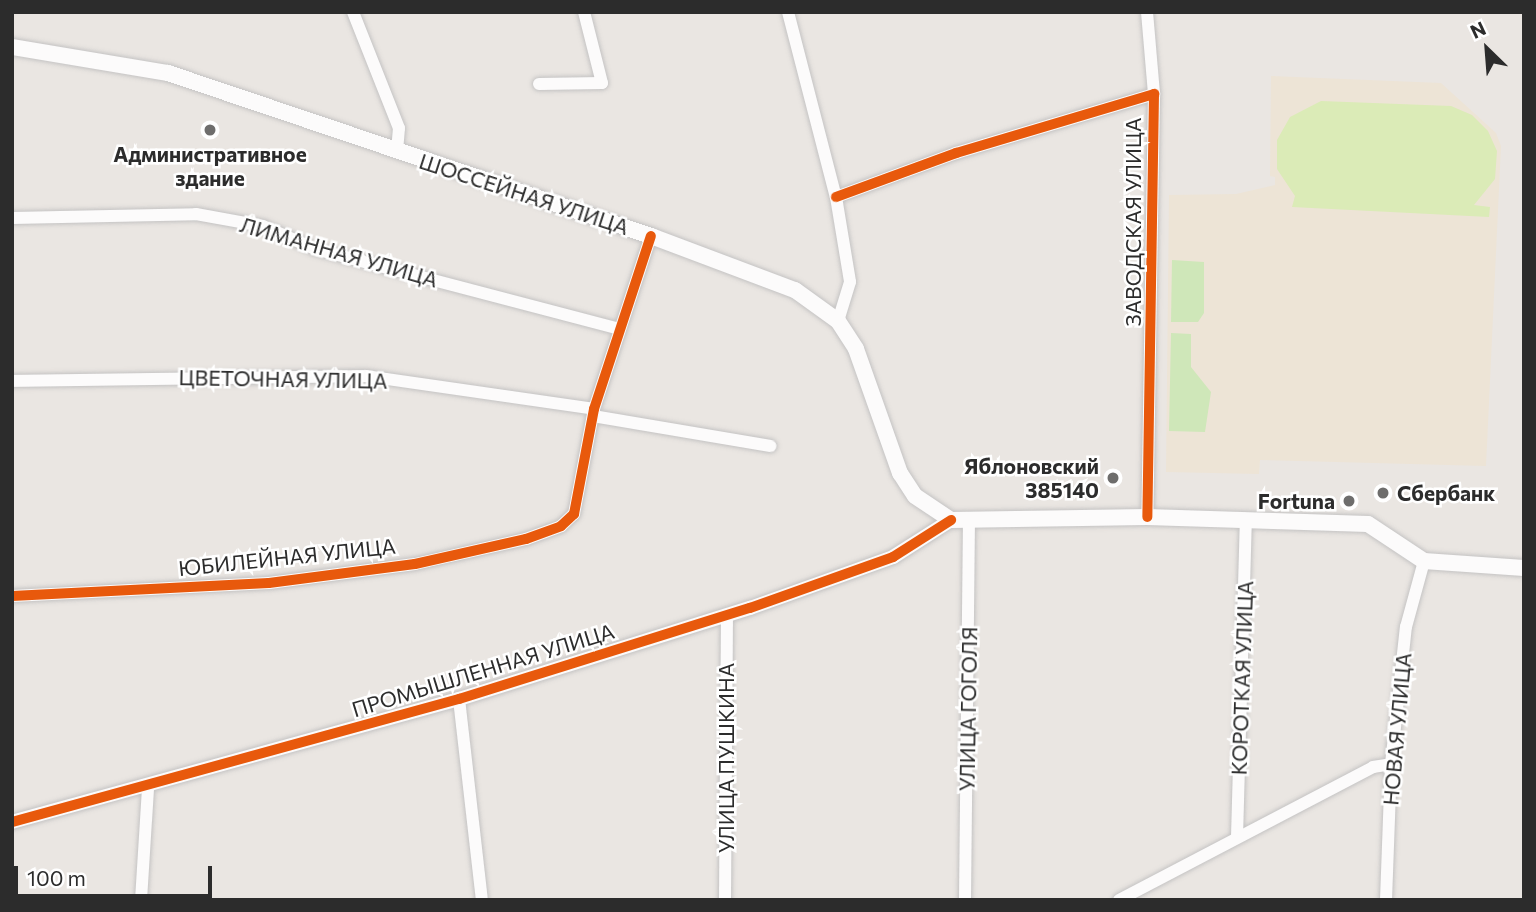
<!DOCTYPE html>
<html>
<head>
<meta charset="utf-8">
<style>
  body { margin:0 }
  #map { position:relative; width:1536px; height:912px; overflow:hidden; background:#eae6e2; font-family:Commissioner,sans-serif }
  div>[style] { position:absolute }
  .education>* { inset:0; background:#ede4d6 }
  .green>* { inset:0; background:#cfe7b9 }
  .pitch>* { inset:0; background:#dbebb7 }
  .roads { filter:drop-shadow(0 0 2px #c4c3c3) drop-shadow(0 0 2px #c4c3c3) }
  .minor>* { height:12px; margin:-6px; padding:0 6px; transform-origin:6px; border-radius:6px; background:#fcfbfb }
  .tertiary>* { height:14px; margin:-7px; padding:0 7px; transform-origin:7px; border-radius:7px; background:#fcfbfb }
  .secondary>* { height:16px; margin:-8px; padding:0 8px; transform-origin:8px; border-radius:8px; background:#fcfbfb }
  .cycleway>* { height:10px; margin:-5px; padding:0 5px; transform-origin:5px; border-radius:5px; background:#e8590c }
  .dots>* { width:19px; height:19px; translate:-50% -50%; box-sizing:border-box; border:4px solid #fff; border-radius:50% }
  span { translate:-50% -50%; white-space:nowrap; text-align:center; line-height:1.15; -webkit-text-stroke:5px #fff; paint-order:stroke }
  .poi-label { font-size:21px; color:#2c2c2c; font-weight:700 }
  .right { translate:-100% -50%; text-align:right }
  .left { translate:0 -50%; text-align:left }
  .street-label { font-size:21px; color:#2c2c2c }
  .frame { position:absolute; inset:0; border:14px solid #2c2c2c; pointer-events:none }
  .north { position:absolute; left:1452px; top:14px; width:70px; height:70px; -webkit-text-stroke:5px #fff; paint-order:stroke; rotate:335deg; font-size:19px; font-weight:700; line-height:28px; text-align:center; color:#2c2c2c }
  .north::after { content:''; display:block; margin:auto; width:24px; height:32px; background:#2c2c2c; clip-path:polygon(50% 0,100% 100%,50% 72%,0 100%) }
  .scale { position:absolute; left:14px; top:866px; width:198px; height:32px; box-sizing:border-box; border:4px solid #2c2c2c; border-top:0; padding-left:9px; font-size:21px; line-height:24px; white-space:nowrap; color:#2c2c2c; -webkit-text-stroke:5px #fff; paint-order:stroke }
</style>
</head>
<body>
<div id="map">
  <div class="education">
    <i style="clip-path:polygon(1271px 76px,1441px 83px,1496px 133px,1501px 146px,1486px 466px,1260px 460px,1259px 474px,1166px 472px,1169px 195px,1236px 194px,1275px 185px,1275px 177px,1270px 176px)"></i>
  </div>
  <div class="green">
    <i style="clip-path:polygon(1172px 260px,1204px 262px,1204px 313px,1198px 322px,1171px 322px)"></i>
    <i style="clip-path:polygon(1171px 333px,1191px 334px,1191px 367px,1211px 392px,1205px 432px,1169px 431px)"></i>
  </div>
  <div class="pitch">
    <i style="clip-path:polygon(1321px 101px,1451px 106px,1472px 115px,1488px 131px,1497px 151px,1495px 179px,1474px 205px,1490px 207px,1489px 217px,1292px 207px,1295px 196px,1277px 169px,1277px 140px,1290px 117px)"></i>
  </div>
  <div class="roads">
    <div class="minor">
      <i style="left:353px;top:12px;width:125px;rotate:68.4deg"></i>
      <i style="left:399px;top:128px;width:24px;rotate:95deg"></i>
      <i style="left:788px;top:12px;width:191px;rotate:75.5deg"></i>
      <i style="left:836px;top:197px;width:86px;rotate:80.6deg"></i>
      <i style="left:850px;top:282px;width:41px;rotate:107.1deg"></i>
      <i style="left:1147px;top:12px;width:82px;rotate:85.1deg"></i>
      <i style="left:539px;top:84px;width:63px;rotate:-0.9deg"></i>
      <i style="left:602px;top:83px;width:73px;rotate:-104.2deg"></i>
      <i style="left:836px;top:197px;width:128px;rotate:-20.1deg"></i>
      <i style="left:956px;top:153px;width:207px;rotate:-16.6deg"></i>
      <i style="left:1154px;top:94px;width:423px;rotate:90.9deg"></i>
      <i style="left:12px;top:218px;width:184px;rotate:-1.2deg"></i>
      <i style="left:196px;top:214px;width:68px;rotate:10.2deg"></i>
      <i style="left:263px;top:226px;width:57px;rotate:23.9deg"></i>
      <i style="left:315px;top:249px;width:314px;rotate:14.7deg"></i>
      <i style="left:12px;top:381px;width:354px;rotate:-0.8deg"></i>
      <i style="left:366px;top:376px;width:230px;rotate:8.2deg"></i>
      <i style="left:593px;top:416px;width:180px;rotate:9.6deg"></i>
      <i style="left:12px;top:596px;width:257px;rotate:-2.9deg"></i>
      <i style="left:269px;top:583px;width:147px;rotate:-7.4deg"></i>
      <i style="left:415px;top:564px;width:114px;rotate:-12.7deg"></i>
      <i style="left:526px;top:539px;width:37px;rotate:-20deg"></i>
      <i style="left:561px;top:526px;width:18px;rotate:-43deg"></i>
      <i style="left:574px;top:514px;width:107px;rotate:-79.2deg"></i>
      <i style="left:594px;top:409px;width:182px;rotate:-71.8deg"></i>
      <i style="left:459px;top:699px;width:202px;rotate:83.5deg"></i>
      <i style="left:1237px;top:837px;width:318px;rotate:-88.4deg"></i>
      <i style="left:141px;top:900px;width:112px;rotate:-86.4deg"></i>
      <i style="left:725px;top:900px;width:285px;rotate:-89.6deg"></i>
      <i style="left:965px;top:900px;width:382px;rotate:-89.4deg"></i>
      <i style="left:1119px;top:900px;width:287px;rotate:-27.6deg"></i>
      <i style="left:1373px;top:767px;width:18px;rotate:-9deg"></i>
      <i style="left:1386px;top:900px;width:136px;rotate:-87.9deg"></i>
      <i style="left:1391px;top:764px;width:138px;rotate:-83.8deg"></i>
      <i style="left:1406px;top:627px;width:68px;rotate:-74.7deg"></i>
    </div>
    <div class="tertiary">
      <i style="left:12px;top:822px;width:464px;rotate:-15.4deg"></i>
      <i style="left:459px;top:699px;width:305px;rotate:-17.4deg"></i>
      <i style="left:750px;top:608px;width:152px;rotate:-19.6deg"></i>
      <i style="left:893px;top:557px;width:69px;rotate:-32.5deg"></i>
    </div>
    <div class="secondary">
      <i style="left:12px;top:47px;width:158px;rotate:9.5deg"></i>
      <i style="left:168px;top:73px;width:510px;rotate:18.65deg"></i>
      <i style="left:651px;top:236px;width:154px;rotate:20.6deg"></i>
      <i style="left:795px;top:290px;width:53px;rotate:35.8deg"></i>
      <i style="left:838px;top:321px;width:33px;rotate:57deg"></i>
      <i style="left:856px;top:349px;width:132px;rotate:70.5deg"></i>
      <i style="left:900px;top:473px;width:27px;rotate:57deg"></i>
      <i style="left:915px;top:496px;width:43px;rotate:33.7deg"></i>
      <i style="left:951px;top:520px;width:196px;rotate:-0.9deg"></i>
      <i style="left:1147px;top:517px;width:221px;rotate:1.8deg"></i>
      <i style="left:1368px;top:524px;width:67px;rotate:33.5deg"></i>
      <i style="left:1424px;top:561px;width:100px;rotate:4deg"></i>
    </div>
  </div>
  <div class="cycleway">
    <i style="left:836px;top:197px;width:128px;rotate:-20.1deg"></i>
    <i style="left:956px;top:153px;width:207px;rotate:-16.6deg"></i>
    <i style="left:1154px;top:94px;width:423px;rotate:90.9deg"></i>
    <i style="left:12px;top:596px;width:257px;rotate:-2.9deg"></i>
    <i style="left:269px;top:583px;width:147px;rotate:-7.4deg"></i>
    <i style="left:415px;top:564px;width:114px;rotate:-12.7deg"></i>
    <i style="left:526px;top:539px;width:37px;rotate:-20deg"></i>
    <i style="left:561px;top:526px;width:18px;rotate:-43deg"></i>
    <i style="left:574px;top:514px;width:107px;rotate:-79.2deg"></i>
    <i style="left:594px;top:409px;width:182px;rotate:-71.8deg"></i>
    <i style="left:12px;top:822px;width:464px;rotate:-15.4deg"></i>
    <i style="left:459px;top:699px;width:305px;rotate:-17.4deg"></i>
    <i style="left:750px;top:608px;width:152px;rotate:-19.6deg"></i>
    <i style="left:893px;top:557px;width:69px;rotate:-32.5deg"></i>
  </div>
  <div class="dots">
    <i style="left:210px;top:130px;background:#6e6d6c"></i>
    <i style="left:1113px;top:478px;background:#6e6d6c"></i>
    <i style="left:1383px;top:493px;background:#6e6d6c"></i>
    <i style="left:1349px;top:501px;background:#6e6d6c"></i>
  </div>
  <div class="poi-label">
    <span style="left:210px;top:166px">Административное<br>здание</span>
    <span class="right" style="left:1099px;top:478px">Яблоновский<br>385140</span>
    <span class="left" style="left:1397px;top:493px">Сбербанк</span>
    <span class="right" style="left:1335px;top:501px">Fortuna</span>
  </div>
  <div class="street-label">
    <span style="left:524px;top:194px;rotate:18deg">ШОССЕЙНАЯ УЛИЦА</span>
    <span style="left:1133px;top:222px;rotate:-90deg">ЗАВОДСКАЯ УЛИЦА</span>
    <span style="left:339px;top:252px;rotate:16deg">ЛИМАННАЯ УЛИЦА</span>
    <span style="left:283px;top:379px;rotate:1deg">ЦВЕТОЧНАЯ УЛИЦА</span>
    <span style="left:287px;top:557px;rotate:-6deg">ЮБИЛЕЙНАЯ УЛИЦА</span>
    <span style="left:483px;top:670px;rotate:-17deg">ПРОМЫШЛЕННАЯ УЛИЦА</span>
    <span style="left:1242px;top:678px;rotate:-88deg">КОРОТКАЯ УЛИЦА</span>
    <span style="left:968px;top:709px;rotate:-89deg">УЛИЦА ГОГОЛЯ</span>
    <span style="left:1397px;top:729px;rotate:-85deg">НОВАЯ УЛИЦА</span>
    <span style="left:726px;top:758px;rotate:-90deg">УЛИЦА ПУШКИНА</span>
  </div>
  <div class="frame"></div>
  <div class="north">N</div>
  <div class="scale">100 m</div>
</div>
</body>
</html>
